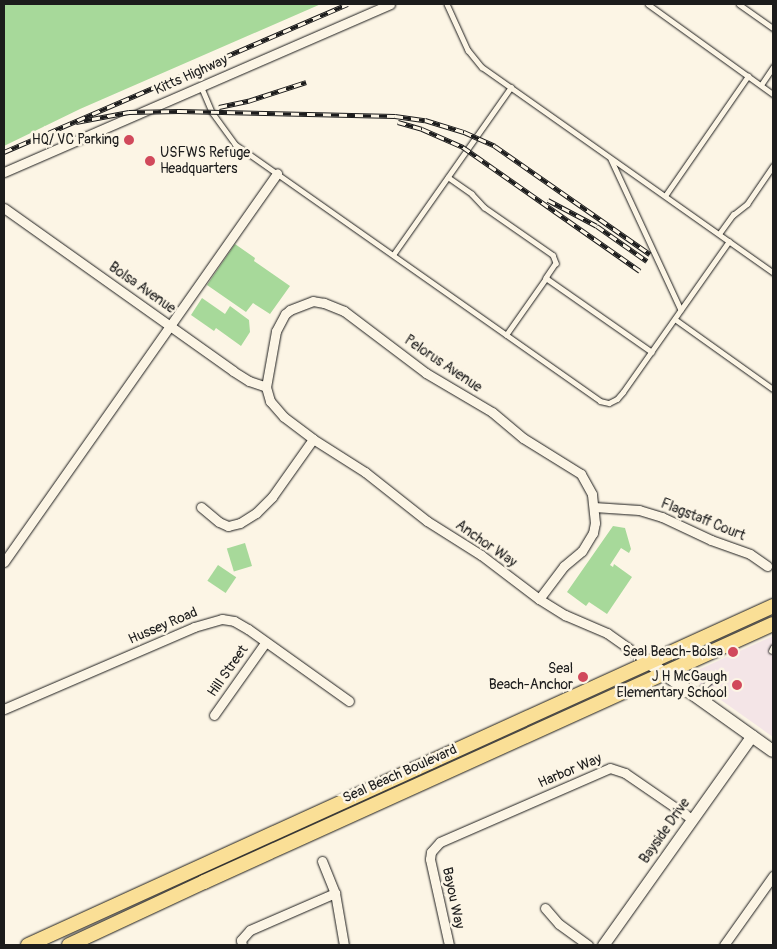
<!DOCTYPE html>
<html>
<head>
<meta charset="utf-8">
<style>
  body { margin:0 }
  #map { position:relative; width:777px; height:949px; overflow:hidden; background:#fcf5e5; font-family:Pangolin,sans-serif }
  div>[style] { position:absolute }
  .built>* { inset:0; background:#f4e5e7 }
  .green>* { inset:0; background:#a7d99a; transform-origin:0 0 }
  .roads { filter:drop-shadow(0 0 1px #1c1c1c) drop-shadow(0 0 1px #1c1c1c) }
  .service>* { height:4.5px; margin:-2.25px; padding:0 2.25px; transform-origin:2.25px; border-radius:2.25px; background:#fcf5e5 }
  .minor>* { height:9px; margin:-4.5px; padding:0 4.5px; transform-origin:4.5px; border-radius:4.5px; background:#fcf5e5 }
  .tertiary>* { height:11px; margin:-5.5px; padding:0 5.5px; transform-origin:5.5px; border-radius:5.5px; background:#fcf5e5 }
  .secondary>* { height:12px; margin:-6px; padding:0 6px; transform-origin:6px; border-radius:6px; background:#fcf5e5 }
  .primary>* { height:14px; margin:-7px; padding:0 7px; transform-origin:7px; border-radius:7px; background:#fadf96 }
  .rail>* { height:4.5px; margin-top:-2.25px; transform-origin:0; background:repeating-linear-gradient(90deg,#fcf5e5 0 8px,#1c1c1c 0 16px); box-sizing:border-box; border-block:1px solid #1c1c1c }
  .dots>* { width:14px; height:14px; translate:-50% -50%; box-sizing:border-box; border:2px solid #fcf5e5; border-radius:50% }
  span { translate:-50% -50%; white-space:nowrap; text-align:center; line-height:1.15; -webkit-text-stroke:5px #fcf5e5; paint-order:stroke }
  .street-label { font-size:14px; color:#1c1c1c }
  .poi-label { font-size:14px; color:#1c1c1c }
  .right { translate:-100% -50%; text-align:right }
  .left { translate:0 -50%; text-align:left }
  .frame { position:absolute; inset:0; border:5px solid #1c1c1c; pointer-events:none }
</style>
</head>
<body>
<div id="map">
  <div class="built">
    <i style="clip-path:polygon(773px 636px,773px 737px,704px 688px,697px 681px,697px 673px,700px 669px)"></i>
  </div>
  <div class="green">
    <i style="clip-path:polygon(4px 4px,321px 4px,80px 109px,4px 146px)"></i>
    <i style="clip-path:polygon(235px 244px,255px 258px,254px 261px,290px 286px,270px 314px,253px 303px,246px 312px,207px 285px)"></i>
    <i style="clip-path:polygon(202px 298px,225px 314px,230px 306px,249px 320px,250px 332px,241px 346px,216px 328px,214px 331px,191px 315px)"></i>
    <i style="clip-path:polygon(613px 526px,625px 528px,631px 549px,629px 553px,621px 548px,610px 565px,613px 567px,614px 564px,632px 577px,607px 614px,589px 602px,586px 606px,567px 592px)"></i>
    <i style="left:245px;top:543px;width:24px;height:19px;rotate:73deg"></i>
    <i style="left:218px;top:565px;width:22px;height:19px;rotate:34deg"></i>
  </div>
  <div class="roads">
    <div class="service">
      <i style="left:447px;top:4px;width:51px;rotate:65.5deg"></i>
      <i style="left:468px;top:50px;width:22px;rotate:51deg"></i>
      <i style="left:482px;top:67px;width:356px;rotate:35.2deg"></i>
      <i style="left:648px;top:4px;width:154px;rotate:35.8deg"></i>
      <i style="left:739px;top:4px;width:42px;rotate:35.2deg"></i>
      <i style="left:761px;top:85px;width:22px;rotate:-56deg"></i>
      <i style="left:201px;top:86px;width:28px;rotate:67deg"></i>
      <i style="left:212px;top:112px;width:39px;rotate:54deg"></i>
      <i style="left:235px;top:144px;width:446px;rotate:35.1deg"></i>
      <i style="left:600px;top:401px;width:9px;rotate:13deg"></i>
      <i style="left:609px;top:403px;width:9px;rotate:-27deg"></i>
      <i style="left:617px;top:399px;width:9px;rotate:-49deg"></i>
      <i style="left:623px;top:392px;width:184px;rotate:-54.9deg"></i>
      <i style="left:611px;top:159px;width:166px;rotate:65.1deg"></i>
      <i style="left:448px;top:177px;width:29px;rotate:35deg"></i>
      <i style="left:472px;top:194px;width:18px;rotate:47deg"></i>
      <i style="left:484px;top:207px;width:84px;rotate:34.8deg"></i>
      <i style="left:553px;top:255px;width:9px;rotate:69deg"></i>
      <i style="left:556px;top:263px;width:18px;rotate:124deg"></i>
      <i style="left:665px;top:196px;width:146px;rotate:-55.3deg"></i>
      <i style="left:719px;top:234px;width:24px;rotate:-54deg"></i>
      <i style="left:733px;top:215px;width:18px;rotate:-38deg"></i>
      <i style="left:747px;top:204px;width:46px;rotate:-55.6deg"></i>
      <i style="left:393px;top:255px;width:205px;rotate:-54.9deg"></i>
      <i style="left:675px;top:319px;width:120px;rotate:35.5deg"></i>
      <i style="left:506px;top:335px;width:70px;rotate:-54.9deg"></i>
      <i style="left:546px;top:278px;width:129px;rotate:34.9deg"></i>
      <i style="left:771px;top:651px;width:4px;rotate:-63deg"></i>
      <i style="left:696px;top:694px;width:26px;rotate:-43deg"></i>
    </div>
    <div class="minor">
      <i style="left:4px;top:172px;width:421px;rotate:-23.5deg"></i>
      <i style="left:4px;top:208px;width:281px;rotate:35.4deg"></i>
      <i style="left:233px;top:371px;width:19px;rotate:32deg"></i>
      <i style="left:249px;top:381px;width:18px;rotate:19deg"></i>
      <i style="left:201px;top:507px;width:23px;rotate:40deg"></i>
      <i style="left:219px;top:522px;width:10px;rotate:24deg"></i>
      <i style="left:228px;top:526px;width:12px;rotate:-14deg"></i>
      <i style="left:240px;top:523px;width:19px;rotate:-32deg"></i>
      <i style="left:256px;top:513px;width:23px;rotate:-45deg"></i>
      <i style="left:272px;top:497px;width:71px;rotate:-54.7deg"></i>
      <i style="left:594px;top:507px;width:45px;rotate:3.8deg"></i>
      <i style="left:639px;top:510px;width:24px;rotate:17deg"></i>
      <i style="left:662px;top:517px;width:54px;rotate:25.1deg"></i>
      <i style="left:711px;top:540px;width:41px;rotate:19.7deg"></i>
      <i style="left:750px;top:554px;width:21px;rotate:35deg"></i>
      <i style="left:4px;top:562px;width:475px;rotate:-54.9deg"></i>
      <i style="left:539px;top:599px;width:41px;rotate:-52.9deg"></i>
      <i style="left:564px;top:566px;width:23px;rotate:-40deg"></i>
      <i style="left:582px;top:551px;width:21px;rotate:-59deg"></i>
      <i style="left:593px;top:533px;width:10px;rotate:-79deg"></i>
      <i style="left:595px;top:523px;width:29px;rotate:-96deg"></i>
      <i style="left:592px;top:494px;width:23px;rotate:-119deg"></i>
      <i style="left:581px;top:474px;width:68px;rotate:-148.2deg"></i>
      <i style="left:523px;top:438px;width:40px;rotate:-140deg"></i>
      <i style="left:492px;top:412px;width:77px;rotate:-149.4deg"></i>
      <i style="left:426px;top:373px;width:103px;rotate:-142.9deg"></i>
      <i style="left:344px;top:311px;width:22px;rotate:-158deg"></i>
      <i style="left:324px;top:303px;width:11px;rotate:-170deg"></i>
      <i style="left:313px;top:301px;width:25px;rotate:159deg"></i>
      <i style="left:290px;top:310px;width:6px;rotate:141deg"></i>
      <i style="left:285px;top:314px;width:19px;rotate:118deg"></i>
      <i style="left:276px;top:331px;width:57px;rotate:100.1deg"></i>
      <i style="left:266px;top:387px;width:15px;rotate:74deg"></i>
      <i style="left:270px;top:401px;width:21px;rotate:49deg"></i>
      <i style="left:284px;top:417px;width:36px;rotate:37deg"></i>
      <i style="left:313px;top:439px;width:62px;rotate:32.4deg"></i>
      <i style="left:365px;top:472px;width:79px;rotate:38.3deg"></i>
      <i style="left:427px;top:521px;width:64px;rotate:32.2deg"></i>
      <i style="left:481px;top:555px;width:73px;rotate:37.2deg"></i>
      <i style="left:539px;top:599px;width:31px;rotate:32deg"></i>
      <i style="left:565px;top:615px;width:46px;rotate:23.2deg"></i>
      <i style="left:607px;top:633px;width:50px;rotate:35.3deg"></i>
      <i style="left:4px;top:709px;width:207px;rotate:-23.3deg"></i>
      <i style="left:194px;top:627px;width:29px;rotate:-16deg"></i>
      <i style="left:222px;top:619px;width:12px;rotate:9deg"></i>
      <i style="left:234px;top:621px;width:16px;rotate:30deg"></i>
      <i style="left:248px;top:629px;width:124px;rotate:35.5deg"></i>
      <i style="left:214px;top:715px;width:88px;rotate:-54.7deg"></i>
      <i style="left:322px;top:861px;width:35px;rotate:68deg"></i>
      <i style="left:335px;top:893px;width:53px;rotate:80.2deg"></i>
      <i style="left:545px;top:908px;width:21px;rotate:49deg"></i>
      <i style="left:559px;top:924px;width:36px;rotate:36deg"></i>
      <i style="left:242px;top:945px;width:5px;rotate:-101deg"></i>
      <i style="left:241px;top:940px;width:13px;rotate:-48deg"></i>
      <i style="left:250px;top:930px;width:93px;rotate:-23.5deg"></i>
      <i style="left:449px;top:945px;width:88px;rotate:-102.5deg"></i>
      <i style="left:430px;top:859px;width:7px;rotate:-82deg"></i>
      <i style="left:431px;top:852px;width:13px;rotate:-48deg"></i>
      <i style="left:440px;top:842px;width:185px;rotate:-23.5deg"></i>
      <i style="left:610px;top:768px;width:16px;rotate:18deg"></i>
      <i style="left:625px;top:773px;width:81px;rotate:34.5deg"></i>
      <i style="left:724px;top:945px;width:85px;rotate:-54.6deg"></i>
    </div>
    <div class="tertiary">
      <i style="left:603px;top:945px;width:257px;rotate:-54.6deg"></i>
    </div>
    <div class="secondary">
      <i style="left:648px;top:662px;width:153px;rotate:35.5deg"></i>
    </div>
    <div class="primary">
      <i style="left:28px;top:945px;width:819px;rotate:-24.47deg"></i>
      <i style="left:69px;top:945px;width:149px;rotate:-25deg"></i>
      <i style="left:204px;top:882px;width:625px;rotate:-24.39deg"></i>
    </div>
  </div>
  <div class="rail">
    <i style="left:219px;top:107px;width:30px;rotate:-12deg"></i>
    <i style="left:248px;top:101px;width:61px;rotate:-18.1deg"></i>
    <i style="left:76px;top:122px;width:54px;rotate:-10.7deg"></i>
    <i style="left:129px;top:112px;width:50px;rotate:-1.1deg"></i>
    <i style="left:179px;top:111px;width:216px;rotate:1.3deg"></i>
    <i style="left:395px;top:116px;width:30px;rotate:8deg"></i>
    <i style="left:425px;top:120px;width:41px;rotate:17.1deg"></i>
    <i style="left:464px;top:132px;width:34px;rotate:24deg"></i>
    <i style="left:495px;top:146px;width:189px;rotate:34.9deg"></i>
    <i style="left:398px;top:122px;width:25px;rotate:16deg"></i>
    <i style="left:422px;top:129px;width:45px;rotate:23.7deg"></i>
    <i style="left:463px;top:147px;width:216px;rotate:35deg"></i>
    <i style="left:4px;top:152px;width:374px;rotate:-23.3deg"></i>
    <i style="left:548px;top:200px;width:55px;rotate:28deg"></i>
    <i style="left:597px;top:226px;width:61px;rotate:35deg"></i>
  </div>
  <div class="dots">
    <i style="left:129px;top:140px;background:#d1495b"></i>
    <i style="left:150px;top:161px;background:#d1495b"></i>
    <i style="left:733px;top:652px;background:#d1495b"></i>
    <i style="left:583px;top:677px;background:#d1495b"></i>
    <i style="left:737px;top:685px;background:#d1495b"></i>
  </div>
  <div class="street-label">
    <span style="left:191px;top:75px;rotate:-24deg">Kitts Highway</span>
    <span style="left:142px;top:288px;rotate:35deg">Bolsa Avenue</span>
    <span style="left:443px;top:364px;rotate:34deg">Pelorus Avenue</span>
    <span style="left:703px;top:520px;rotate:22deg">Flagstaff Court</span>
    <span style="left:486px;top:544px;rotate:35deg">Anchor Way</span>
    <span style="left:163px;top:626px;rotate:-23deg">Hussey Road</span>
    <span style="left:228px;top:671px;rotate:-55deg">Hill Street</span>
    <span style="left:570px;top:771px;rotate:-23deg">Harbor Way</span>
    <span style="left:400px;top:774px;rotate:-24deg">Seal Beach Boulevard</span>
    <span style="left:665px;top:831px;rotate:-55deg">Bayside Drive</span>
    <span style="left:453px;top:898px;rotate:78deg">Bayou Way</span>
  </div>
  <div class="poi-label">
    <span class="right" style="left:119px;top:140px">HQ/ VC Parking</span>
    <span class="left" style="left:160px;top:161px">USFWS Refuge<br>Headquarters</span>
    <span class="right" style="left:723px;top:652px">Seal Beach-Bolsa</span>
    <span class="right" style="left:573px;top:677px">Seal<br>Beach-Anchor</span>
    <span class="right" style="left:727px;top:685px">J H McGaugh<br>Elementary School</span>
  </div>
  <div class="frame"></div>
</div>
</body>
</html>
